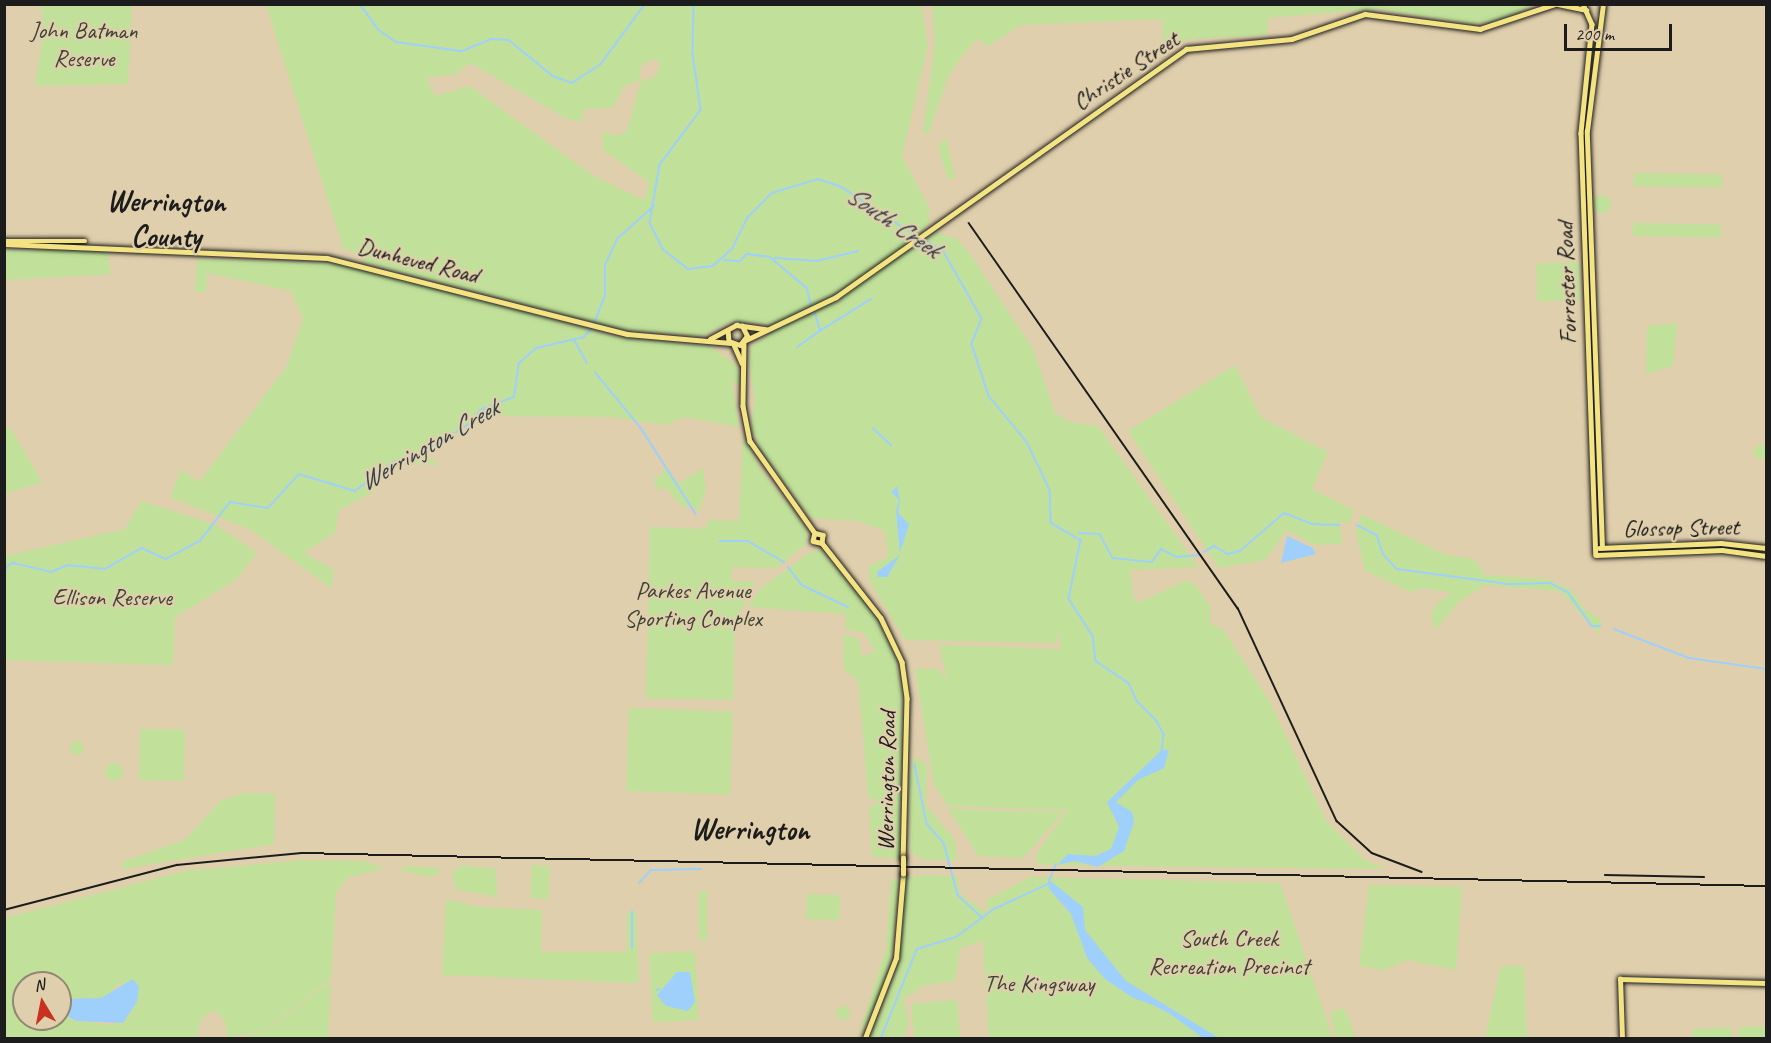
<!DOCTYPE html>
<html>
<head>
<meta charset="utf-8">
<style>
  body { margin:0 }
  #map { position:relative; width:1771px; height:1043px; overflow:hidden; background:#e0cfac; font-family:Caveat,sans-serif }
  div>[style] { position:absolute }
  .green>* { inset:0; background:#c1e19a; transform-origin:0 0 }
  .round { border-radius:50% }
  .water>* { inset:0; background:#9ed0fb }
  .stream>* { height:1.5px; margin:-0.75px; padding:0 0.75px; transform-origin:0.75px; border-radius:0.75px; background:#9ed0fb }
  .roads { filter:drop-shadow(0 0 2px #1c1c1c) drop-shadow(0 0 2px #1c1c1c) }
  .major>* { height:4.5px; margin:-2.25px; padding:0 2.25px; transform-origin:2.25px; border-radius:2.25px; background:#f4e382 }
  .rail>* { height:1.5px; margin:-0.75px; padding:0 0.75px; transform-origin:0.75px; border-radius:0.75px; background:#1c1c1c }
  .bridges { filter:drop-shadow(0 0 2px #1c1c1c) drop-shadow(0 0 2px #1c1c1c) }
  .major-bridge>* { height:4.5px; margin:-2.25px; padding:0 2.25px; transform-origin:2.25px; border-radius:2.25px; background:#f4e382 }
  span { translate:-50% -50%; white-space:nowrap; text-align:center; line-height:1.15; -webkit-text-stroke:4.5px #e0cfac; paint-order:stroke }
  .park-label { font-size:24px; color:#3d4335 }
  .street-label { font-size:24px; color:#1c1c1c }
  .water-label { font-size:26px; color:#364049; font-style:italic }
  .district-label { font-size:30px; color:#1c1c1c; font-weight:700 }
  .frame { position:absolute; inset:0; border:6px solid #1c1c1c; pointer-events:none }
  .north { position:absolute; left:12px; top:971px; width:60px; height:60px; box-sizing:border-box; background:#e0cfac; border:2px solid #928772; border-radius:50%; rotate:350deg; font-size:16px; font-weight:700; line-height:24px; text-align:center; color:#1c1c1c }
  .north::after { content:''; display:block; margin:auto; width:21px; height:27px; background:#c8321e; clip-path:polygon(50% 0,100% 100%,50% 72%,0 100%) }
  .scale { position:absolute; left:1564px; top:24px; width:108px; height:27px; box-sizing:border-box; border:3px solid #1c1c1c; border-top:0; padding-left:8px; font-size:18px; line-height:21px; white-space:nowrap; color:#1c1c1c; -webkit-text-stroke:4px #e0cfac; paint-order:stroke }
</style>
</head>
<body>
<div id="map">
  <div class="green">
    <i style="clip-path:polygon(41px 5px,132px 5px,128px 84px,35px 86px,44px 28px)"></i>
    <i style="clip-path:polygon(evenodd,266px 5px,921px 5px,928px 45px,902px 156px,932px 213px,926px 211px,930px 218px,924px 231px,908px 241px,914px 248px,937px 232px,958px 239px,973px 258px,1033px 349px,1055px 413px,1070px 422px,1098px 426px,1198px 567px,1130px 570px,1133px 597px,1138px 602px,1147px 599px,1186px 580px,1195px 585px,1210px 606px,1210px 624px,1223px 629px,1271px 704px,1326px 821px,1365px 860px,1386px 869px,1046px 865px,1035px 862px,1038px 851px,1068px 810px,948px 806px,934px 785px,915px 669px,938px 669px,947px 679px,939px 645px,1062px 649px,1056px 630px,1056px 643px,905px 640px,869px 580px,869px 566px,888px 557px,885px 531px,857px 521px,811px 518px,759px 448px,751px 426px,755px 399px,749px 362px,751px 346px,771px 333px,769px 324px,731px 321px,703px 336px,623px 330px,362px 262px,363px 256px,343px 248px,266px 5px,650px 60px,661px 62px,655px 77px,641px 81px,627px 131px,616px 136px,604px 131px,602px 138px,603px 150px,649px 182px,644px 200px,592px 175px,470px 86px,435px 96px,426px 78px,455px 74px,470px 63px,569px 120px,583px 121px,582px 110px,613px 107px,623px 87px,640px 80px,640px 67px,650px 60px)"></i>
    <i style="clip-path:polygon(932px 5px,1534px 5px,1501px 20px,1472px 24px,1377px 9px,1268px 18px,1267px 35px,1188px 39px,1164px 54px,1162px 19px,1021px 25px,988px 46px,977px 39px,962px 56px,948px 77px,928px 135px,923px 132px,935px 42px)"></i>
    <i style="clip-path:polygon(946px 137px,955px 178px,948px 180px,938px 147px)"></i>
    <i style="left:1634px;top:173px;width:88px;height:13px;rotate:1deg"></i>
    <i class="round" style="left:1593px;top:195px;width:18px;height:18px"></i>
    <i style="left:1633px;top:223px;width:88px;height:13px;rotate:1deg"></i>
    <i style="clip-path:polygon(4px 250px,108px 250px,110px 274px,5px 280px)"></i>
    <i style="clip-path:polygon(197px 259px,338px 263px,618px 337px,709px 346px,737px 365px,740px 384px,732px 382px,739px 427px,684px 417px,668px 425px,610px 417px,479px 416px,452px 439px,430px 445px,430px 459px,441px 465px,396px 464px,395px 472px,385px 473px,373px 492px,338px 511px,336px 532px,304px 553px,334px 570px,331px 588px,251px 530px,170px 497px,181px 470px,199px 482px,286px 367px,303px 319px,291px 291px,207px 273px,206px 292px,195px 292px)"></i>
    <i style="left:1579px;top:262px;width:38px;height:43px;rotate:88deg"></i>
    <i style="clip-path:polygon(1677px 323px,1673px 366px,1646px 374px,1647px 326px)"></i>
    <i style="clip-path:polygon(1235px 365px,1261px 417px,1328px 452px,1312px 489px,1354px 510px,1349px 523px,1340px 522px,1342px 544px,1314px 545px,1287px 530px,1265px 560px,1219px 568px,1128px 431px)"></i>
    <i style="clip-path:polygon(10px 427px,42px 482px,5px 494px,5px 430px)"></i>
    <i style="clip-path:polygon(743px 434px,759px 467px,808px 531px,806px 544px,776px 568px,732px 567px,732px 581px,755px 582px,735px 623px,733px 700px,646px 698px,650px 527px,705px 529px,709px 520px,739px 521px)"></i>
    <i class="round" style="left:1753px;top:445px;width:14px;height:14px"></i>
    <i style="clip-path:polygon(663px 468px,680px 483px,703px 468px,706px 488px,699px 512px,689px 504px,685px 509px,664px 487px,658px 491px,653px 478px,661px 476px)"></i>
    <i style="clip-path:polygon(141px 501px,217px 525px,257px 553px,236px 580px,175px 617px,173px 665px,5px 660px,5px 556px,125px 529px)"></i>
    <i style="clip-path:polygon(1361px 514px,1446px 555px,1474px 559px,1485px 575px,1547px 579px,1573px 591px,1584px 609px,1601px 619px,1599px 634px,1560px 591px,1485px 585px,1460px 601px,1435px 630px,1431px 616px,1437px 603px,1452px 593px,1424px 588px,1411px 592px,1365px 571px,1356px 533px)"></i>
    <i style="clip-path:polygon(821px 550px,877px 618px,895px 656px,902px 694px,900px 858px,872px 857px,869px 808px,878px 801px,868px 797px,859px 690px,857px 680px,844px 670px,843px 634px,858px 638px,862px 656px,875px 652px,863px 632px,846px 630px,845px 614px,748px 607px,761px 588px,810px 552px)"></i>
    <i style="left:629px;top:708px;width:104px;height:83px;rotate:2deg"></i>
    <i style="left:140px;top:729px;width:45px;height:51px;rotate:1deg"></i>
    <i class="round" style="left:70px;top:741px;width:14px;height:14px"></i>
    <i style="clip-path:polygon(915px 756px,927px 766px,926px 805px,955px 840px,957px 860px,925px 860px,910px 852px,909px 778px)"></i>
    <i class="round" style="left:105px;top:763px;width:18px;height:18px"></i>
    <i style="clip-path:polygon(245px 793px,275px 794px,274px 844px,122px 869px,122px 862px,186px 839px,221px 800px)"></i>
    <i style="clip-path:polygon(948px 808px,977px 810px,1064px 812px,1023px 858px,978px 856px)"></i>
    <i style="clip-path:polygon(evenodd,301px 860px,364px 861px,385px 868px,347px 878px,336px 893px,331px 979px,265px 1030px,228px 1038px,225px 1021px,214px 1010px,201px 1018px,197px 1038px,5px 1038px,5px 918px,185px 871px,301px 860px,24px 983px,60px 983px,60px 999px,102px 998px,120px 984px,138px 984px,139px 989px,129px 1017px,112px 1025px,76px 1021px,60px 1012px,60px 1019px,24px 1019px,24px 983px)"></i>
    <i style="clip-path:polygon(463px 865px,496px 869px,497px 897px,456px 889px,452px 872px)"></i>
    <i style="left:532px;top:865px;width:18px;height:33px;rotate:3deg"></i>
    <i style="clip-path:polygon(406px 866px,439px 868px,440px 872px,431px 877px,398px 870px)"></i>
    <i style="clip-path:polygon(922px 875px,957px 876px,960px 894px,988px 913px,986px 900px,1030px 877px,1280px 883px,1333px 1038px,989px 1038px,983px 941px,960px 948px,955px 981px,925px 985px,903px 999px,909px 1022px,903px 1038px,869px 1038px,896px 973px,905px 878px)"></i>
    <i style="clip-path:polygon(899px 878px,891px 965px,877px 1005px,858px 1038px,886px 948px,891px 880px)"></i>
    <i style="clip-path:polygon(1369px 885px,1462px 887px,1456px 970px,1408px 960px,1385px 970px,1359px 966px)"></i>
    <i style="left:699px;top:891px;width:8px;height:49px"></i>
    <i style="left:807px;top:894px;width:33px;height:25px;rotate:2deg"></i>
    <i style="clip-path:polygon(446px 899px,479px 907px,542px 910px,541px 952px,627px 952px,627px 911px,636px 912px,639px 983px,442px 975px)"></i>
    <i style="left:695px;top:951px;width:69px;height:46px;rotate:87deg"></i>
    <i style="clip-path:polygon(1501px 966px,1524px 966px,1527px 1038px,1485px 1038px)"></i>
    <i style="clip-path:polygon(331px 981px,328px 1038px,240px 1038px,268px 1029px)"></i>
    <i style="left:957px;top:1000px;width:38px;height:46px;rotate:85deg"></i>
    <i class="round" style="left:836px;top:1006px;width:14px;height:14px"></i>
    <i style="clip-path:polygon(1343px 1008px,1350px 1020px,1355px 1038px,1336px 1038px,1330px 1012px)"></i>
    <i style="clip-path:polygon(1761px 1026px,1766px 1029px,1764px 1038px,1738px 1038px,1739px 1027px)"></i>
    <i style="clip-path:polygon(1731px 1027px,1733px 1038px,1692px 1038px,1693px 1029px)"></i>
  </div>
  <div class="water">
    <i style="clip-path:polygon(897px 486px,900px 502px,898px 513px,909px 524px,900px 553px,896px 511px,899px 500px,891px 492px)"></i>
    <i style="clip-path:polygon(1287px 536px,1313px 548px,1316px 554px,1281px 563px)"></i>
    <i style="clip-path:polygon(900px 555px,887px 577px,878px 577px,877px 572px)"></i>
    <i style="clip-path:polygon(1162px 750px,1169px 750px,1164px 768px,1138px 780px,1116px 802px,1132px 812px,1134px 822px,1124px 851px,1098px 867px,1075px 861px,1057px 865px,1068px 854px,1095px 856px,1111px 849px,1119px 827px,1107px 802px)"></i>
    <i style="clip-path:polygon(1048px 879px,1083px 907px,1085px 930px,1126px 981px,1219px 1038px,1203px 1038px,1162px 1008px,1133px 998px,1105px 979px,1087px 958px,1071px 914px,1049px 889px)"></i>
    <i style="clip-path:polygon(677px 972px,690px 972px,695px 1002px,688px 1011px,666px 1006px,657px 995px)"></i>
    <i style="clip-path:polygon(133px 979px,139px 987px,137px 1002px,123px 1023px,76px 1021px,60px 1012px,61px 999px,101px 998px)"></i>
  </div>
  <div class="stream">
    <i style="left:360px;top:4px;width:32px;rotate:54deg"></i>
    <i style="left:379px;top:30px;width:21px;rotate:35deg"></i>
    <i style="left:396px;top:42px;width:67px;rotate:7.8deg"></i>
    <i style="left:462px;top:51px;width:31px;rotate:-22deg"></i>
    <i style="left:491px;top:39px;width:18px;rotate:3deg"></i>
    <i style="left:509px;top:40px;width:57px;rotate:39.3deg"></i>
    <i style="left:553px;top:76px;width:20px;rotate:20deg"></i>
    <i style="left:572px;top:83px;width:33px;rotate:-33deg"></i>
    <i style="left:600px;top:65px;width:76px;rotate:-53.6deg"></i>
    <i style="left:694px;top:4px;width:50px;rotate:91.1deg"></i>
    <i style="left:693px;top:54px;width:57px;rotate:81.9deg"></i>
    <i style="left:701px;top:110px;width:69px;rotate:126.7deg"></i>
    <i style="left:660px;top:165px;width:59px;rotate:99.8deg"></i>
    <i style="left:650px;top:223px;width:30px;rotate:63deg"></i>
    <i style="left:664px;top:250px;width:31px;rotate:38deg"></i>
    <i style="left:688px;top:269px;width:25px;rotate:-7deg"></i>
    <i style="left:713px;top:266px;width:25px;rotate:-42deg"></i>
    <i style="left:732px;top:249px;width:34px;rotate:-64deg"></i>
    <i style="left:747px;top:218px;width:35px;rotate:-45deg"></i>
    <i style="left:772px;top:193px;width:48px;rotate:-16.9deg"></i>
    <i style="left:818px;top:179px;width:23px;rotate:18deg"></i>
    <i style="left:840px;top:186px;width:93px;rotate:33.2deg"></i>
    <i style="left:922px;top:239px;width:24px;rotate:28deg"></i>
    <i style="left:943px;top:250px;width:79px;rotate:60.5deg"></i>
    <i style="left:982px;top:319px;width:27px;rotate:112deg"></i>
    <i style="left:972px;top:344px;width:55px;rotate:71.9deg"></i>
    <i style="left:989px;top:396px;width:60px;rotate:50.4deg"></i>
    <i style="left:1027px;top:442px;width:53px;rotate:64.4deg"></i>
    <i style="left:1050px;top:490px;width:33px;rotate:88deg"></i>
    <i style="left:1051px;top:523px;width:34px;rotate:30deg"></i>
    <i style="left:1081px;top:540px;width:60px;rotate:101.5deg"></i>
    <i style="left:1069px;top:599px;width:44px;rotate:57deg"></i>
    <i style="left:1093px;top:636px;width:25px;rotate:83deg"></i>
    <i style="left:1096px;top:661px;width:40px;rotate:34deg"></i>
    <i style="left:1129px;top:683px;width:20px;rotate:66deg"></i>
    <i style="left:1137px;top:701px;width:28px;rotate:45deg"></i>
    <i style="left:1157px;top:721px;width:16px;rotate:63deg"></i>
    <i style="left:1164px;top:735px;width:16px;rotate:97deg"></i>
    <i style="left:775px;top:258px;width:42px;rotate:4.1deg"></i>
    <i style="left:817px;top:261px;width:42px;rotate:-13.7deg"></i>
    <i style="left:724px;top:260px;width:16px;rotate:4deg"></i>
    <i style="left:740px;top:261px;width:10px;rotate:-45deg"></i>
    <i style="left:747px;top:254px;width:23px;rotate:7deg"></i>
    <i style="left:770px;top:257px;width:48px;rotate:40deg"></i>
    <i style="left:807px;top:288px;width:20px;rotate:75deg"></i>
    <i style="left:594px;top:324px;width:30px;rotate:-69deg"></i>
    <i style="left:605px;top:296px;width:31px;rotate:-90deg"></i>
    <i style="left:605px;top:265px;width:29px;rotate:-65deg"></i>
    <i style="left:617px;top:239px;width:50px;rotate:-41.7deg"></i>
    <i style="left:820px;top:331px;width:60px;rotate:-32.1deg"></i>
    <i style="left:575px;top:341px;width:25px;rotate:61deg"></i>
    <i style="left:797px;top:347px;width:28px;rotate:-35deg"></i>
    <i style="left:820px;top:331px;width:18px;rotate:-106deg"></i>
    <i style="left:595px;top:372px;width:72px;rotate:50.6deg"></i>
    <i style="left:641px;top:428px;width:102px;rotate:57.4deg"></i>
    <i style="left:873px;top:428px;width:25px;rotate:43deg"></i>
    <i style="left:1357px;top:525px;width:22px;rotate:27deg"></i>
    <i style="left:1377px;top:535px;width:20px;rotate:72deg"></i>
    <i style="left:1383px;top:554px;width:21px;rotate:47deg"></i>
    <i style="left:1397px;top:569px;width:114px;rotate:7.6deg"></i>
    <i style="left:1510px;top:584px;width:40px;rotate:-1.4deg"></i>
    <i style="left:1550px;top:583px;width:20px;rotate:27deg"></i>
    <i style="left:1568px;top:592px;width:42px;rotate:54.8deg"></i>
    <i style="left:1592px;top:626px;width:8px"></i>
    <i style="left:1079px;top:533px;width:21px;rotate:3deg"></i>
    <i style="left:1100px;top:534px;width:27px;rotate:62deg"></i>
    <i style="left:1113px;top:558px;width:39px;rotate:6deg"></i>
    <i style="left:1152px;top:562px;width:16px;rotate:-55deg"></i>
    <i style="left:1161px;top:549px;width:18px;rotate:27deg"></i>
    <i style="left:1177px;top:557px;width:23px;rotate:-5deg"></i>
    <i style="left:720px;top:541px;width:28px"></i>
    <i style="left:748px;top:541px;width:42px;rotate:30.3deg"></i>
    <i style="left:1204px;top:552px;width:12px;rotate:-31deg"></i>
    <i style="left:1214px;top:546px;width:16px;rotate:30deg"></i>
    <i style="left:1228px;top:554px;width:12px;rotate:-14deg"></i>
    <i style="left:1240px;top:551px;width:58px;rotate:-40.8deg"></i>
    <i style="left:1284px;top:513px;width:30px;rotate:21deg"></i>
    <i style="left:1312px;top:524px;width:27px;rotate:2deg"></i>
    <i style="left:788px;top:567px;width:23px;rotate:52deg"></i>
    <i style="left:802px;top:585px;width:51px;rotate:25.6deg"></i>
    <i style="left:4px;top:582px;width:15px;rotate:-82deg"></i>
    <i style="left:6px;top:567px;width:8px;rotate:-30deg"></i>
    <i style="left:13px;top:563px;width:39px;rotate:13deg"></i>
    <i style="left:51px;top:572px;width:18px;rotate:-22deg"></i>
    <i style="left:68px;top:565px;width:37px;rotate:6deg"></i>
    <i style="left:105px;top:569px;width:43px;rotate:-29.6deg"></i>
    <i style="left:142px;top:548px;width:26px;rotate:25deg"></i>
    <i style="left:166px;top:559px;width:38px;rotate:-28deg"></i>
    <i style="left:200px;top:541px;width:49px;rotate:-52.4deg"></i>
    <i style="left:230px;top:502px;width:38px;rotate:9deg"></i>
    <i style="left:268px;top:508px;width:46px;rotate:-47.6deg"></i>
    <i style="left:299px;top:474px;width:59px;rotate:16.9deg"></i>
    <i style="left:355px;top:491px;width:48px;rotate:-37.3deg"></i>
    <i style="left:393px;top:462px;width:26px;rotate:-13deg"></i>
    <i style="left:418px;top:456px;width:64px;rotate:-32.2deg"></i>
    <i style="left:472px;top:422px;width:14px;rotate:-56deg"></i>
    <i style="left:480px;top:410px;width:36px;rotate:-21deg"></i>
    <i style="left:514px;top:397px;width:34px;rotate:-82deg"></i>
    <i style="left:519px;top:363px;width:23px;rotate:-41deg"></i>
    <i style="left:536px;top:348px;width:49px;rotate:-12.9deg"></i>
    <i style="left:584px;top:337px;width:12px;rotate:-48deg"></i>
    <i style="left:1614px;top:629px;width:80px;rotate:21.1deg"></i>
    <i style="left:1689px;top:658px;width:78px;rotate:8.1deg"></i>
    <i style="left:915px;top:765px;width:60px;rotate:78.5deg"></i>
    <i style="left:927px;top:824px;width:25px;rotate:48deg"></i>
    <i style="left:944px;top:843px;width:54px;rotate:74.9deg"></i>
    <i style="left:958px;top:895px;width:34px;rotate:43deg"></i>
    <i style="left:1049px;top:881px;width:18px;rotate:-68deg"></i>
    <i style="left:639px;top:883px;width:18px;rotate:-47deg"></i>
    <i style="left:651px;top:870px;width:50px;rotate:-1.1deg"></i>
    <i style="left:632px;top:949px;width:37px;rotate:-90deg"></i>
    <i style="left:657px;top:990px;width:3px;rotate:-18deg"></i>
    <i style="left:1153px;top:1004px;width:16px;rotate:27deg"></i>
    <i style="left:881px;top:1038px;width:96px;rotate:-68deg"></i>
    <i style="left:917px;top:949px;width:41px;rotate:-17.1deg"></i>
    <i style="left:956px;top:937px;width:47px;rotate:-36.4deg"></i>
    <i style="left:994px;top:909px;width:60px;rotate:-24.8deg"></i>
  </div>
  <div class="roads">
    <div class="major">
      <i style="left:1558px;top:4px;width:29px;rotate:12deg"></i>
      <i style="left:1583px;top:4px;width:22px;rotate:66deg"></i>
      <i style="left:1592px;top:24px;width:110px;rotate:95.8deg"></i>
      <i style="left:1581px;top:133px;width:422px;rotate:88deg"></i>
      <i style="left:1596px;top:555px;width:126px;rotate:-2.3deg"></i>
      <i style="left:1722px;top:550px;width:44px;rotate:7.8deg"></i>
      <i style="left:4px;top:241px;width:81px"></i>
      <i style="left:4px;top:244px;width:323px;rotate:2.5deg"></i>
      <i style="left:327px;top:258px;width:309px;rotate:14.2deg"></i>
      <i style="left:627px;top:334px;width:104px;rotate:4.9deg"></i>
      <i style="left:728px;top:330px;width:11px;rotate:85deg"></i>
      <i style="left:729px;top:341px;width:12px;rotate:20deg"></i>
      <i style="left:740px;top:345px;width:11px;rotate:-52deg"></i>
      <i style="left:747px;top:336px;width:11px;rotate:-117deg"></i>
      <i style="left:710px;top:339px;width:30px;rotate:-28deg"></i>
      <i style="left:736px;top:325px;width:30px;rotate:8deg"></i>
      <i style="left:746px;top:340px;width:100px;rotate:-25.5deg"></i>
      <i style="left:836px;top:297px;width:429px;rotate:-35.3deg"></i>
      <i style="left:1186px;top:49px;width:106px;rotate:-5.4deg"></i>
      <i style="left:1292px;top:39px;width:77px;rotate:-18.9deg"></i>
      <i style="left:1365px;top:14px;width:116px;rotate:7.4deg"></i>
      <i style="left:1480px;top:29px;width:79px;rotate:-18.4deg"></i>
      <i style="left:744px;top:342px;width:64px;rotate:90.9deg"></i>
      <i style="left:743px;top:406px;width:36px;rotate:79deg"></i>
      <i style="left:750px;top:441px;width:113px;rotate:54.8deg"></i>
      <i style="left:734px;top:345px;width:20px;rotate:66deg"></i>
      <i style="left:815px;top:533px;width:8px;rotate:104deg"></i>
      <i style="left:813px;top:541px;width:9px;rotate:13deg"></i>
      <i style="left:815px;top:533px;width:8px;rotate:14deg"></i>
      <i style="left:823px;top:535px;width:8px;rotate:97deg"></i>
      <i style="left:822px;top:543px;width:95px;rotate:51.8deg"></i>
      <i style="left:881px;top:618px;width:49px;rotate:64.5deg"></i>
      <i style="left:902px;top:662px;width:37px;rotate:82deg"></i>
      <i style="left:907px;top:699px;width:159px;rotate:91.4deg"></i>
      <i style="left:1599px;top:548px;width:122px;rotate:-2.3deg"></i>
      <i style="left:1721px;top:543px;width:45px;rotate:6.3deg"></i>
      <i style="left:1602px;top:548px;width:417px;rotate:-92.1deg"></i>
      <i style="left:1587px;top:131px;width:128px;rotate:-82.8deg"></i>
      <i style="left:865px;top:1038px;width:86px;rotate:-68.8deg"></i>
      <i style="left:896px;top:958px;width:84px;rotate:-85.2deg"></i>
      <i style="left:1622px;top:1038px;width:59px;rotate:-91.9deg"></i>
      <i style="left:1620px;top:979px;width:146px;rotate:1.6deg"></i>
    </div>
  </div>
  <div class="rail">
    <i style="left:969px;top:223px;width:470px;rotate:55.1deg"></i>
    <i style="left:1238px;top:608px;width:235px;rotate:65.1deg"></i>
    <i style="left:1337px;top:821px;width:47px;rotate:42.4deg"></i>
    <i style="left:1372px;top:853px;width:53px;rotate:20.8deg"></i>
    <i style="left:1605px;top:875px;width:99px;rotate:1.2deg"></i>
    <i style="left:4px;top:910px;width:179px;rotate:-14.6deg"></i>
    <i style="left:177px;top:865px;width:125px;rotate:-5.5deg"></i>
    <i style="left:301px;top:853px;width:1465px;rotate:1.29deg"></i>
  </div>
  <div class="bridges">
    <div class="major-bridge">
      <i style="left:903px;top:874px;width:16px;rotate:-90deg"></i>
    </div>
  </div>
  <div class="park-label">
    <span style="left:84px;top:45px">John Batman<br>Reserve</span>
    <span style="left:693px;top:605px">Parkes Avenue<br>Sporting Complex</span>
    <span style="left:112px;top:598px">Ellison Reserve</span>
    <span style="left:1229px;top:953px">South Creek<br>Recreation Precinct</span>
    <span style="left:1039px;top:984px">The Kingsway</span>
  </div>
  <div class="street-label">
    <span style="left:1126px;top:71px;rotate:-34deg">Christie Street</span>
    <span style="left:418px;top:261px;rotate:14deg">Dunheved Road</span>
    <span style="left:1567px;top:283px;rotate:-92deg">Forrester Road</span>
    <span style="left:1681px;top:528px;rotate:-1deg">Glossop Street</span>
    <span style="left:887px;top:781px;rotate:-89deg">Werrington Road</span>
  </div>
  <div class="water-label">
    <span style="left:893px;top:222px;rotate:34deg">South Creek</span>
    <span style="left:429px;top:445px;rotate:-30deg">Werrington Creek</span>
  </div>
  <div class="district-label">
    <span style="left:166px;top:218px">Werrington<br>County</span>
    <span style="left:750px;top:829px">Werrington</span>
  </div>
  <div class="frame"></div>
  <div class="north">N</div>
  <div class="scale">200 m</div>
</div>
</body>
</html>
